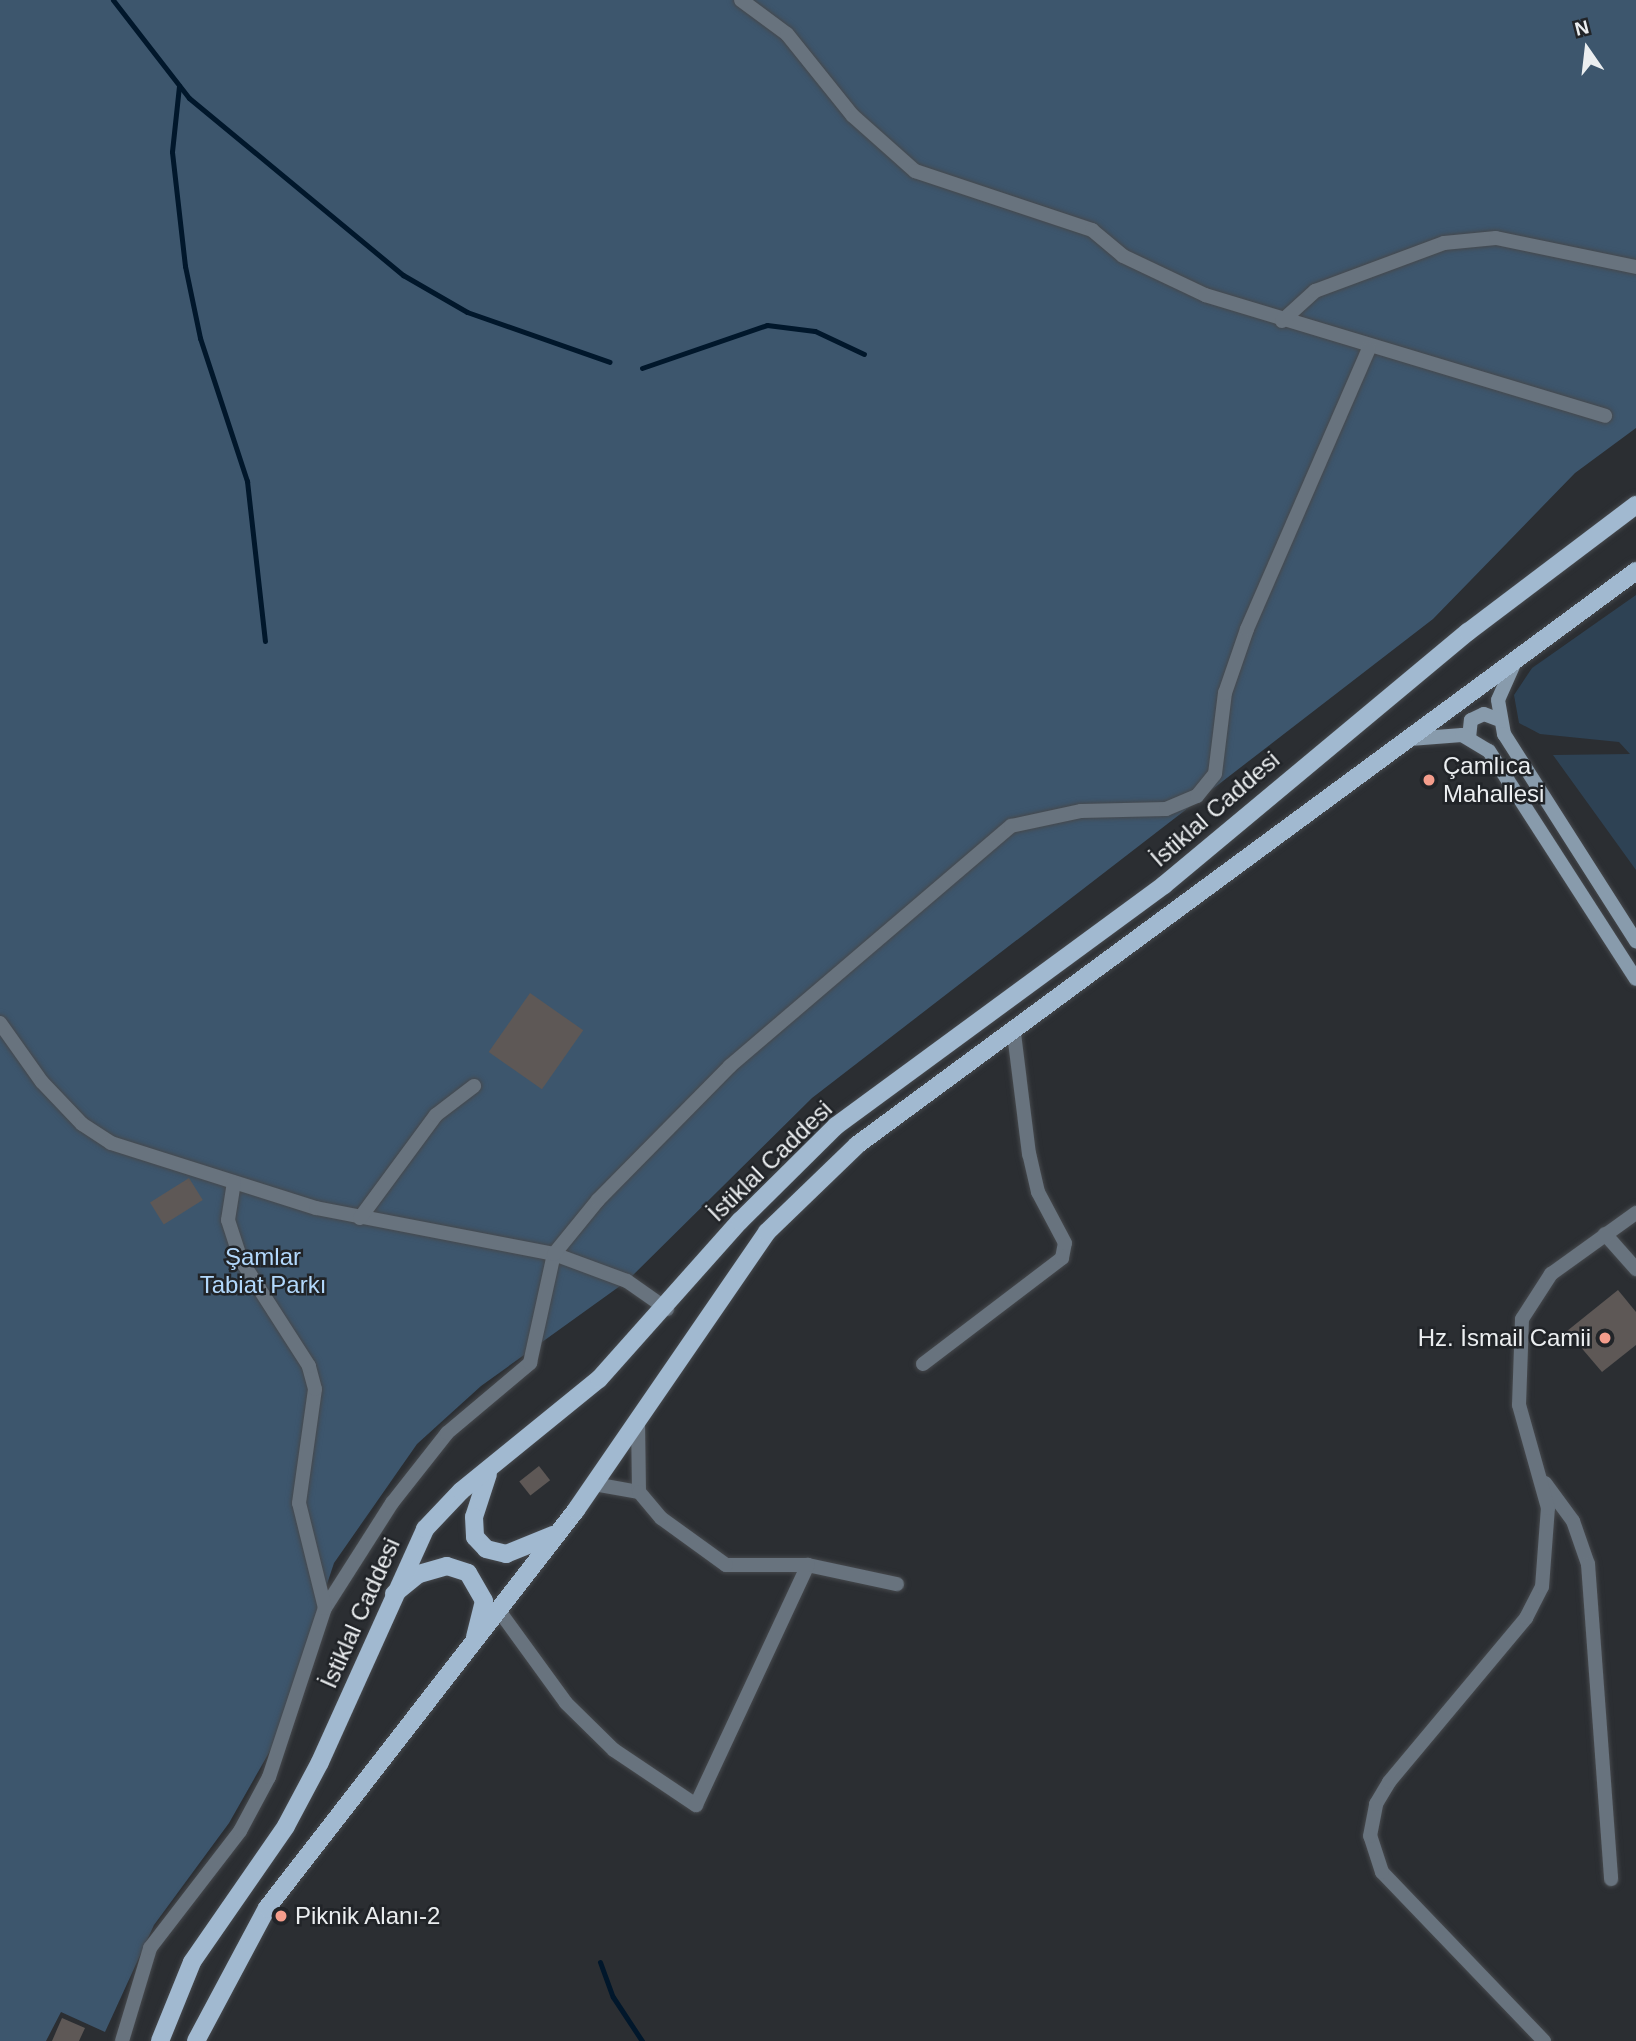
<!DOCTYPE html>
<html>
<head>
<meta charset="utf-8">
<style>
  body { margin:0 }
  #map { position:relative; width:1636px; height:2041px; overflow:hidden; background:#2b2e32; font-family:Helvetica,sans-serif }
  div>[style] { position:absolute }
  .green>* { inset:0; background:#2e4254 }
  .forest>* { inset:0; background:#3d566d }
  .stream>* { height:5px; margin:-2.5px; padding:0 2.5px; transform-origin:2.5px; border-radius:2.5px; background:#01172b }
  .building>* { inset:0; background:#5e5856; transform-origin:0 0 }
  .roads { filter:drop-shadow(0 0 2px #46494d) drop-shadow(0 0 2px #46494d) }
  .street>* { height:14px; margin:-7px; padding:0 7px; transform-origin:7px; border-radius:7px; background:#68737e }
  .secondary>* { height:14px; margin:-7px; padding:0 7px; transform-origin:7px; border-radius:7px; background:#889bac }
  .primary>* { height:18px; margin:-9px; padding:0 9px; transform-origin:9px; border-radius:9px; background:#a1b9d0 }
  .dots>* { width:19px; height:19px; translate:-50% -50%; box-sizing:border-box; border:4px solid #212428; border-radius:50% }
  span { translate:-50% -50%; white-space:nowrap; text-align:center; line-height:1.15; -webkit-text-stroke:5px #212428; paint-order:stroke }
  .poi-label { font-size:24px; color:#ebeef0 }
  .left { translate:0 -50%; text-align:left }
  .right { translate:-100% -50%; text-align:right }
  .street-label { font-size:24px; color:#ebeef0 }
  .park-label { font-size:24px; color:#b2d8fc }
  .north { position:absolute; left:1552px; top:14px; width:70px; height:70px; -webkit-text-stroke:5px #212428; paint-order:stroke; rotate:346deg; font-size:19px; font-weight:700; line-height:28px; text-align:center; color:#ebeef0 }
  .north::after { content:''; display:block; margin:auto; width:24px; height:32px; background:#ebeef0; clip-path:polygon(50% 0,100% 100%,50% 72%,0 100%) }
</style>
</head>
<body>
<div id="map">
  <div class="green">
    <i style="clip-path:polygon(1636px 595px,1636px 870px,1553px 755px,1630px 754px,1619px 742px,1540px 734px,1519px 723px,1514px 695px,1532px 668px)"></i>
  </div>
  <div class="forest">
    <i style="clip-path:polygon(0 0,1636px 0,1636px 428px,1575px 473px,1433px 619px,812px 1098px,627px 1281px,481px 1386px,417px 1444px,334px 1563px,274px 1744px,229px 1823px,154px 1925px,105px 2032px,61px 2012px,46px 2041px,0 2041px)"></i>
  </div>
  <div class="stream">
    <i style="left:113px;top:0;width:124px;rotate:52.2deg"></i>
    <i style="left:189px;top:98px;width:278px;rotate:39.6deg"></i>
    <i style="left:403px;top:275px;width:74px;rotate:30deg"></i>
    <i style="left:467px;top:312px;width:151px;rotate:19.3deg"></i>
    <i style="left:179px;top:86px;width:66px;rotate:96.1deg"></i>
    <i style="left:172px;top:152px;width:115px;rotate:83.5deg"></i>
    <i style="left:185px;top:266px;width:74px;rotate:78.2deg"></i>
    <i style="left:200px;top:338px;width:151px;rotate:71.8deg"></i>
    <i style="left:247px;top:481px;width:161px;rotate:83.6deg"></i>
    <i style="left:642px;top:368px;width:132px;rotate:-19deg"></i>
    <i style="left:767px;top:325px;width:48px;rotate:7.1deg"></i>
    <i style="left:815px;top:331px;width:54px;rotate:25.1deg"></i>
    <i style="left:600px;top:1962px;width:37px;rotate:70deg"></i>
    <i style="left:613px;top:1997px;width:53px;rotate:56.6deg"></i>
  </div>
  <div class="building">
    <i style="left:530px;top:993px;width:65px;height:72px;rotate:35deg"></i>
    <i style="left:189px;top:1178px;width:26px;height:46px;rotate:58deg"></i>
    <i style="clip-path:polygon(1618px 1290px,1636px 1312px,1636px 1345px,1602px 1372px,1567px 1331px)"></i>
    <i style="left:539px;top:1466px;width:18px;height:25px;rotate:52deg"></i>
    <i style="clip-path:polygon(62px 2018px,85px 2028px,79px 2041px,52px 2041px)"></i>
  </div>
  <div class="roads">
    <div class="street">
      <i style="left:741px;top:0;width:57px;rotate:36.5deg"></i>
      <i style="left:787px;top:34px;width:105px;rotate:51.2deg"></i>
      <i style="left:853px;top:116px;width:83px;rotate:41.6deg"></i>
      <i style="left:915px;top:171px;width:187px;rotate:18.4deg"></i>
      <i style="left:1092px;top:230px;width:40px;rotate:40deg"></i>
      <i style="left:1123px;top:256px;width:91px;rotate:25.4deg"></i>
      <i style="left:1205px;top:295px;width:418px;rotate:16.8deg"></i>
      <i style="left:1282px;top:321px;width:45px;rotate:-42.3deg"></i>
      <i style="left:1315px;top:291px;width:138px;rotate:-20.4deg"></i>
      <i style="left:1444px;top:243px;width:52px;rotate:-5.5deg"></i>
      <i style="left:1496px;top:238px;width:143px;rotate:11.7deg"></i>
      <i style="left:0;top:1023px;width:72px;rotate:54.6deg"></i>
      <i style="left:42px;top:1082px;width:58px;rotate:46.4deg"></i>
      <i style="left:82px;top:1124px;width:35px;rotate:33deg"></i>
      <i style="left:111px;top:1143px;width:215px;rotate:17.6deg"></i>
      <i style="left:316px;top:1208px;width:242px;rotate:10.9deg"></i>
      <i style="left:554px;top:1254px;width:78px;rotate:20.3deg"></i>
      <i style="left:627px;top:1281px;width:49px;rotate:35deg"></i>
      <i style="left:360px;top:1218px;width:128px;rotate:-53.6deg"></i>
      <i style="left:436px;top:1115px;width:48px;rotate:-37.3deg"></i>
      <i style="left:1605px;top:1234px;width:47px;rotate:48.5deg"></i>
      <i style="left:923px;top:1364px;width:175px;rotate:-37.3deg"></i>
      <i style="left:1062px;top:1258px;width:15px;rotate:-79deg"></i>
      <i style="left:1065px;top:1243px;width:58px;rotate:-117.9deg"></i>
      <i style="left:1038px;top:1192px;width:39px;rotate:-103deg"></i>
      <i style="left:1029px;top:1154px;width:121px;rotate:-97.1deg"></i>
      <i style="left:1545px;top:1483px;width:47px;rotate:53.6deg"></i>
      <i style="left:1573px;top:1521px;width:46px;rotate:70.8deg"></i>
      <i style="left:1588px;top:1564px;width:316px;rotate:85.8deg"></i>
      <i style="left:594px;top:1484px;width:46px;rotate:10.1deg"></i>
      <i style="left:639px;top:1492px;width:75px;rotate:-90.8deg"></i>
      <i style="left:808px;top:1565px;width:91px;rotate:12.1deg"></i>
      <i style="left:325px;top:1608px;width:125px;rotate:-57.5deg"></i>
      <i style="left:392px;top:1503px;width:89px;rotate:-51.8deg"></i>
      <i style="left:447px;top:1433px;width:109px;rotate:-40.1deg"></i>
      <i style="left:530px;top:1363px;width:112px;rotate:-77.6deg"></i>
      <i style="left:554px;top:1254px;width:70px;rotate:-50.8deg"></i>
      <i style="left:598px;top:1200px;width:188px;rotate:-45.4deg"></i>
      <i style="left:730px;top:1066px;width:370px;rotate:-40.5deg"></i>
      <i style="left:1011px;top:826px;width:72px;rotate:-12.1deg"></i>
      <i style="left:1081px;top:811px;width:85px;rotate:-1.3deg"></i>
      <i style="left:1166px;top:809px;width:34px;rotate:-23deg"></i>
      <i style="left:1197px;top:796px;width:28px;rotate:-51deg"></i>
      <i style="left:1215px;top:774px;width:82px;rotate:-83deg"></i>
      <i style="left:1225px;top:693px;width:68px;rotate:-71deg"></i>
      <i style="left:1247px;top:629px;width:305px;rotate:-66.5deg"></i>
      <i style="left:500px;top:1612px;width:112px;rotate:54deg"></i>
      <i style="left:566px;top:1703px;width:67px;rotate:44.4deg"></i>
      <i style="left:614px;top:1750px;width:99px;rotate:33.9deg"></i>
      <i style="left:696px;top:1805px;width:265px;rotate:-65deg"></i>
      <i style="left:808px;top:1565px;width:82px;rotate:180deg"></i>
      <i style="left:726px;top:1565px;width:80px;rotate:-144.1deg"></i>
      <i style="left:661px;top:1518px;width:34px;rotate:-130deg"></i>
      <i style="left:122px;top:2041px;width:97px;rotate:-73.2deg"></i>
      <i style="left:150px;top:1948px;width:148px;rotate:-52.4deg"></i>
      <i style="left:240px;top:1831px;width:61px;rotate:-61.8deg"></i>
      <i style="left:269px;top:1777px;width:178px;rotate:-71.7deg"></i>
      <i style="left:325px;top:1608px;width:108px;rotate:-103.9deg"></i>
      <i style="left:299px;top:1503px;width:115px;rotate:-82deg"></i>
      <i style="left:315px;top:1389px;width:24px;rotate:-105deg"></i>
      <i style="left:309px;top:1366px;width:126px;rotate:-122.7deg"></i>
      <i style="left:241px;top:1260px;width:42px;rotate:-108deg"></i>
      <i style="left:228px;top:1220px;width:38px;rotate:-81deg"></i>
      <i style="left:1544px;top:2041px;width:234px;rotate:-133.8deg"></i>
      <i style="left:1382px;top:1872px;width:38px;rotate:-108deg"></i>
      <i style="left:1370px;top:1836px;width:33px;rotate:-79deg"></i>
      <i style="left:1376px;top:1804px;width:26px;rotate:-59deg"></i>
      <i style="left:1389px;top:1782px;width:214px;rotate:-50.1deg"></i>
      <i style="left:1526px;top:1618px;width:35px;rotate:-63deg"></i>
      <i style="left:1542px;top:1587px;width:79px;rotate:-85.7deg"></i>
      <i style="left:1548px;top:1508px;width:107px;rotate:-105.7deg"></i>
      <i style="left:1519px;top:1405px;width:86px;rotate:-88deg"></i>
      <i style="left:1522px;top:1319px;width:54px;rotate:-57.2deg"></i>
      <i style="left:1551px;top:1274px;width:105px;rotate:-35.7deg"></i>
    </div>
    <div class="secondary">
      <i style="left:1514px;top:664px;width:39px;rotate:114deg"></i>
      <i style="left:1498px;top:700px;width:35px;rotate:80deg"></i>
      <i style="left:1504px;top:734px;width:246px;rotate:57.5deg"></i>
      <i style="left:1469px;top:738px;width:18px;rotate:-84deg"></i>
      <i style="left:1471px;top:720px;width:14px;rotate:-25deg"></i>
      <i style="left:1484px;top:714px;width:14px;rotate:21deg"></i>
      <i style="left:1410px;top:739px;width:52px;rotate:-4.4deg"></i>
      <i style="left:1462px;top:735px;width:31px;rotate:31deg"></i>
      <i style="left:1489px;top:751px;width:271px;rotate:57.2deg"></i>
    </div>
    <div class="primary">
      <i style="left:488px;top:1474px;width:45px;rotate:108deg"></i>
      <i style="left:474px;top:1517px;width:20px;rotate:87deg"></i>
      <i style="left:475px;top:1537px;width:16px;rotate:47deg"></i>
      <i style="left:486px;top:1549px;width:21px;rotate:14deg"></i>
      <i style="left:506px;top:1554px;width:51px;rotate:-22deg"></i>
      <i style="left:394px;top:1594px;width:32px;rotate:-39deg"></i>
      <i style="left:419px;top:1574px;width:29px;rotate:-16deg"></i>
      <i style="left:447px;top:1566px;width:22px;rotate:18deg"></i>
      <i style="left:468px;top:1573px;width:32px;rotate:60deg"></i>
      <i style="left:484px;top:1601px;width:37px;rotate:104deg"></i>
      <i style="left:160px;top:2041px;width:85px;rotate:-67.9deg"></i>
      <i style="left:192px;top:1962px;width:165px;rotate:-55.3deg"></i>
      <i style="left:286px;top:1826px;width:72px;rotate:-62deg"></i>
      <i style="left:320px;top:1762px;width:256px;rotate:-65.7deg"></i>
      <i style="left:425px;top:1529px;width:52px;rotate:-46.5deg"></i>
      <i style="left:461px;top:1491px;width:178px;rotate:-39.1deg"></i>
      <i style="left:599px;top:1379px;width:212px;rotate:-48.3deg"></i>
      <i style="left:740px;top:1221px;width:135px;rotate:-44.7deg"></i>
      <i style="left:836px;top:1126px;width:407px;rotate:-36.3deg"></i>
      <i style="left:1164px;top:885px;width:396px;rotate:-39.8deg"></i>
      <i style="left:1468px;top:632px;width:211px;rotate:-37.1deg"></i>
      <i style="left:196px;top:2041px;width:151px;rotate:-61.9deg"></i>
      <i style="left:267px;top:1908px;width:504px;rotate:-52.17deg"></i>
      <i style="left:576px;top:1510px;width:337px;rotate:-55.5deg"></i>
      <i style="left:767px;top:1232px;width:125px;rotate:-44deg"></i>
      <i style="left:857px;top:1145px;width:968px;rotate:-36.38deg"></i>
    </div>
  </div>
  <div class="dots">
    <i style="left:1429px;top:780px;background:#f49d8c"></i>
    <i style="left:1605px;top:1338px;background:#f49d8c"></i>
    <i style="left:281px;top:1916px;background:#f49d8c"></i>
  </div>
  <div class="poi-label">
    <span class="left" style="left:1443px;top:780px">Çamlıca<br>Mahallesi</span>
    <span class="right" style="left:1591px;top:1338px">Hz. İsmail Camii</span>
    <span class="left" style="left:295px;top:1916px">Piknik Alanı-2</span>
  </div>
  <div class="street-label">
    <span style="left:1215px;top:809px;rotate:-41deg">İstiklal Caddesi</span>
    <span style="left:770px;top:1161px;rotate:-44deg">İstiklal Caddesi</span>
    <span style="left:360px;top:1613px;rotate:-66deg">İstiklal Caddesi</span>
  </div>
  <div class="park-label">
    <span style="left:263px;top:1271px">Şamlar<br>Tabiat Parkı</span>
  </div>
  <div class="north">N</div>
</div>
</body>
</html>
